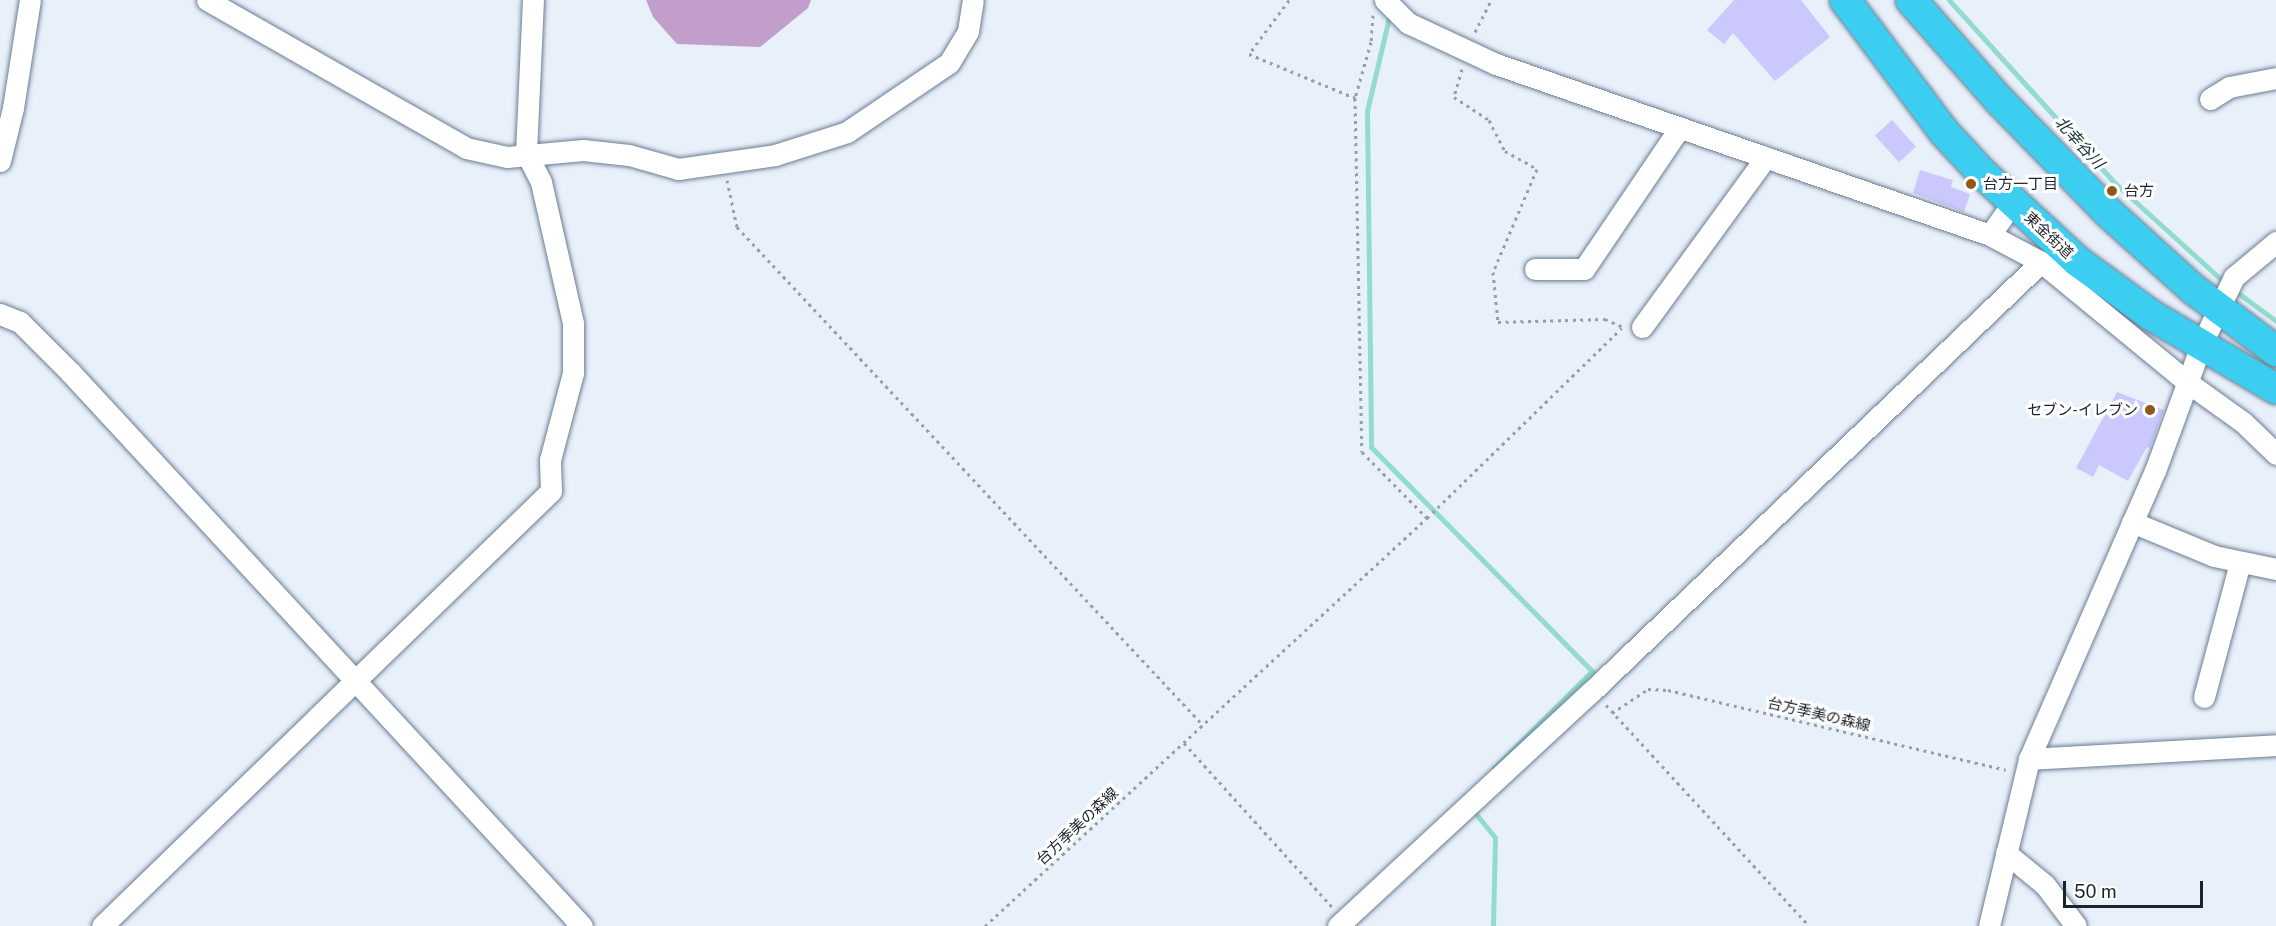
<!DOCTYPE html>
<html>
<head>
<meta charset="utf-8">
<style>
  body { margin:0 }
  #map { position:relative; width:2276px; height:926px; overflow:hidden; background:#e8f0fa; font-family:"Public Sans","Noto Sans JP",sans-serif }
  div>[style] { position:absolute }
  .forest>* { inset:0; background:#c29eca }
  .stream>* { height:5px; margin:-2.5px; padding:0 2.5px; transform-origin:2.5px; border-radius:2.5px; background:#94dbcf }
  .building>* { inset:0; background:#cac8fd; transform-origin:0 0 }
  .path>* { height:3px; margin-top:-1.5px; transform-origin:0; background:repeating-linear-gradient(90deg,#969ea7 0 3px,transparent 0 7.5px) }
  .roads { filter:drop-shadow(0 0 2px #6a7d92) drop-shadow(0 0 2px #6a7d92) }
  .minor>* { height:21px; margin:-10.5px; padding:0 10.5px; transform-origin:10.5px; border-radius:10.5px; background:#fff }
  .highway>* { height:30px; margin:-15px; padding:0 15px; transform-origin:15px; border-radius:15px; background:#3ccef0 }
  .dots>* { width:16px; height:16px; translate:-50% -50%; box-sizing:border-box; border:3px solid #fff; border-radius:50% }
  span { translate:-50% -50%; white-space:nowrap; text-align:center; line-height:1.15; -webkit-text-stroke:6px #fff; paint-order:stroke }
  .poi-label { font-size:15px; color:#1b222b }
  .left { translate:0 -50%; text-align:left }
  .right { translate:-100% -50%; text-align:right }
  .street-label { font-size:15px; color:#1b222b }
  .water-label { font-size:16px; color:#0f322d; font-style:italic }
  .scale { position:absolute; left:2063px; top:881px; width:140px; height:27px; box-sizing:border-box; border:3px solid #1b222b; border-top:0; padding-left:8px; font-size:18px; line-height:21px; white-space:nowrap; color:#1b222b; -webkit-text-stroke:4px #fff; paint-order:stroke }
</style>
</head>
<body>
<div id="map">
  <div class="forest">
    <i style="clip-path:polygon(646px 0,811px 0,808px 8px,760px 47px,677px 44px,653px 17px)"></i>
  </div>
  <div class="stream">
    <i style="left:1949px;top:0;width:250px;rotate:47.8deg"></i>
    <i style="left:2117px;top:185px;width:147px;rotate:42.2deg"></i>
    <i style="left:1390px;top:13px;width:101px;rotate:103.2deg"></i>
    <i style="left:1367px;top:111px;width:336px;rotate:89.3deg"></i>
    <i style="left:1371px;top:447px;width:315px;rotate:45.4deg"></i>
    <i style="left:1592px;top:671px;width:139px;rotate:135.3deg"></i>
    <i style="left:2234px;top:290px;width:52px;rotate:36.4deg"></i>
    <i style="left:1472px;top:809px;width:36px;rotate:51deg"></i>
    <i style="left:1495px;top:837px;width:89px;rotate:91.3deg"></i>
  </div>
  <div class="building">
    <i style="clip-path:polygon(1734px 0,1801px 0,1830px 37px,1775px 81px,1733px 33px,1724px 44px,1707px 30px)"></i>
    <i style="left:1892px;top:120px;width:36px;height:23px;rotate:48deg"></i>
    <i style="clip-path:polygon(1920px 170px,1953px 180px,1951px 187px,1970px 194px,1964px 212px,1913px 193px)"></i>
    <i style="clip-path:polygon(2117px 392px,2164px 410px,2150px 448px,2147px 447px,2128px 481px,2099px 465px,2093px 477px,2076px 468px)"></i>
  </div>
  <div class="path">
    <i style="left:1289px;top:0;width:67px;rotate:126.5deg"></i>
    <i style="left:1249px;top:54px;width:115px;rotate:22.5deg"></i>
    <i style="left:1373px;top:15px;width:27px;rotate:94deg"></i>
    <i style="left:1371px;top:42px;width:58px;rotate:105.9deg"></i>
    <i style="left:1355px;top:98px;width:354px;rotate:88.9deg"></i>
    <i style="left:1362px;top:452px;width:93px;rotate:45.4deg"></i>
    <i style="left:1475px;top:32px;width:36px;rotate:-63deg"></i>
    <i style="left:1462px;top:69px;width:29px;rotate:106deg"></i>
    <i style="left:1454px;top:97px;width:42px;rotate:33.3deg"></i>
    <i style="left:1489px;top:120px;width:35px;rotate:63deg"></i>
    <i style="left:1505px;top:151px;width:37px;rotate:29deg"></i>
    <i style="left:1537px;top:169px;width:112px;rotate:113.1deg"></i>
    <i style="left:1493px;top:272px;width:50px;rotate:84.3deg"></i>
    <i style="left:1498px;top:322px;width:107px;rotate:-1.6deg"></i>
    <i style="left:1605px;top:319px;width:20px;rotate:24deg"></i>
    <i style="left:727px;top:180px;width:48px;rotate:78deg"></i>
    <i style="left:737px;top:227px;width:682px;rotate:46.9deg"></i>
    <i style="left:1606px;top:705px;width:300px;rotate:47.4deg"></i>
    <i style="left:1612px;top:713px;width:43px;rotate:-33.7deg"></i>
    <i style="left:1648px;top:689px;width:20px;rotate:3deg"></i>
    <i style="left:1668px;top:690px;width:347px;rotate:13.3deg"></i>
    <i style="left:1184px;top:743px;width:221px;rotate:47.9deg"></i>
    <i style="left:985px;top:926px;width:602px;rotate:-42.71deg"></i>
    <i style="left:1427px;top:518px;width:272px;rotate:-44.3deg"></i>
  </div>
  <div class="roads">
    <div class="minor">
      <i style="left:207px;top:0;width:298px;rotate:29.7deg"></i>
      <i style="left:466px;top:148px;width:42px;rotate:12.4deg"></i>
      <i style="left:507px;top:157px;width:76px;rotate:-5.3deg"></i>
      <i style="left:583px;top:150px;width:46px;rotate:6.2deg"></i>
      <i style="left:629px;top:155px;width:51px;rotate:15.9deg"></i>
      <i style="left:678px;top:169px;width:98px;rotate:-8.2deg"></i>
      <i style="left:775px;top:155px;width:76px;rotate:-17.7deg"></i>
      <i style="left:847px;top:132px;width:123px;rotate:-34.1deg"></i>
      <i style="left:949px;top:63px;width:37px;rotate:-59deg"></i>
      <i style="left:968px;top:31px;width:31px;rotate:-81deg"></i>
      <i style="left:1385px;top:0;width:33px;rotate:45deg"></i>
      <i style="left:1408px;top:23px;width:97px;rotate:25deg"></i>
      <i style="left:1496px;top:64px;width:523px;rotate:19.09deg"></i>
      <i style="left:1990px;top:235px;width:58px;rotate:27.9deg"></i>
      <i style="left:2041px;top:262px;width:189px;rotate:39.4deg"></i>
      <i style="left:2187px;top:382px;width:70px;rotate:35.7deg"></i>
      <i style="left:2244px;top:423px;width:45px;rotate:44.1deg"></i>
      <i style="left:2210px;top:99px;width:22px;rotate:-32deg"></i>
      <i style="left:2229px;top:87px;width:48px;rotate:-10.8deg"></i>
      <i style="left:0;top:161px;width:55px;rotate:-76.2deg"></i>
      <i style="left:13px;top:108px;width:109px;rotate:-81.1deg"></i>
      <i style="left:1990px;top:235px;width:40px;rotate:-55.1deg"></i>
      <i style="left:1535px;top:269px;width:49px"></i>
      <i style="left:1584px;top:269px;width:171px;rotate:-55.9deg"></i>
      <i style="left:0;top:314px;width:22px;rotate:22deg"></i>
      <i style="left:20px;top:322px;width:71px;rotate:45deg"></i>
      <i style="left:70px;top:372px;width:754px;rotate:47.26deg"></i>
      <i style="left:1642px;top:327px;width:210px;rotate:-53.9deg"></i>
      <i style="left:2132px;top:522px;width:89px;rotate:22.5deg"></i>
      <i style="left:2214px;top:556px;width:63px;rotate:11.8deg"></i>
      <i style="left:2204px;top:697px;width:139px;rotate:-75deg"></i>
      <i style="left:2029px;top:759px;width:247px;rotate:-3.2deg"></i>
      <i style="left:2006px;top:853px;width:50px;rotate:39.4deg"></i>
      <i style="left:2045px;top:885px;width:51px;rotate:52.9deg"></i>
      <i style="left:102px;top:926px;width:625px;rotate:-44.09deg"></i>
      <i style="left:551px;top:491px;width:31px;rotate:-92deg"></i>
      <i style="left:550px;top:460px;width:90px;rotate:-75.2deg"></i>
      <i style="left:573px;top:373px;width:50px;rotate:-90deg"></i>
      <i style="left:573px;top:323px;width:145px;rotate:-102.8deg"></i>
      <i style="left:541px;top:182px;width:33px;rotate:-117deg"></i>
      <i style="left:526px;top:153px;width:153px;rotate:-87.4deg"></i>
      <i style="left:1338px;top:926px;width:346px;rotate:-42.8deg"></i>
      <i style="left:1592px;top:691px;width:621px;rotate:-43.7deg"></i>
      <i style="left:1989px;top:926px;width:172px;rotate:-76.5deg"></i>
      <i style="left:2029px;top:759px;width:314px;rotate:-66.4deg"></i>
      <i style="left:2155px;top:471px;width:134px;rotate:-69.9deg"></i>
      <i style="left:2201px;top:345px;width:76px;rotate:-64.1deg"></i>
      <i style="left:2234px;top:277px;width:55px;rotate:-39.8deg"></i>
    </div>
    <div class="highway">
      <i style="left:1845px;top:0;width:165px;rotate:53.1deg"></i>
      <i style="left:1944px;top:132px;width:54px;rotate:47.2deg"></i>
      <i style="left:1981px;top:172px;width:131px;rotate:42.8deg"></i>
      <i style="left:2077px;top:261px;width:92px;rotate:36.1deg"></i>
      <i style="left:2151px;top:315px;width:145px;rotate:30.6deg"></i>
      <i style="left:1911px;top:0;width:133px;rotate:48.7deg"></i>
      <i style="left:1999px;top:100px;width:159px;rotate:45.8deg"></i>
      <i style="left:2110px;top:214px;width:112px;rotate:42.1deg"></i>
      <i style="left:2193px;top:289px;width:104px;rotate:36.8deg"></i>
    </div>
  </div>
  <div class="dots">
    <i style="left:1971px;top:184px;background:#915715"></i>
    <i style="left:2112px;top:191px;background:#915715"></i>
    <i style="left:2150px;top:410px;background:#915715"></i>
  </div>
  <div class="poi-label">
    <span class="left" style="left:1983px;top:184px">台方一丁目</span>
    <span class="left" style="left:2124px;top:191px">台方</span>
    <span class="right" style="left:2138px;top:410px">セブン-イレブン</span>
  </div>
  <div class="street-label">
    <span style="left:2049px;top:235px;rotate:43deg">東金街道</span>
    <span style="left:1819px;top:714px;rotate:13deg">台方季美の森線</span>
    <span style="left:1077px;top:826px;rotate:-43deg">台方季美の森線</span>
  </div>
  <div class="water-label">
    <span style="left:2079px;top:143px;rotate:48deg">北幸谷川</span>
  </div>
  <div class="scale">50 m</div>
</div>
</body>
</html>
